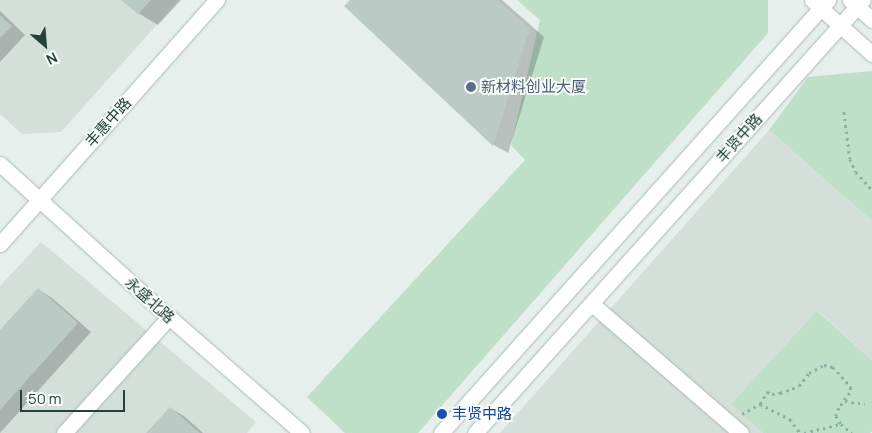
<!DOCTYPE html>
<html>
<head>
<meta charset="utf-8">
<style>
  body { margin:0 }
  #map { position:relative; width:872px; height:433px; overflow:hidden; background:#e6efeb; font-family:Manrope,"Noto Sans SC",sans-serif }
  div>[style] { position:absolute }
  .built>* { inset:0; background:#d4dfda }
  .green>* { inset:0; background:#bfe0c8 }
  .shadow>* { inset:0; background:#0003 }
  .building>* { inset:0; background:#bbcac4 }
  .path>* { height:2.5px; margin-top:-1.25px; transform-origin:0; background:repeating-linear-gradient(90deg,#86b3a5 0 2.5px,transparent 0 6.5px) }
  .roads { filter:drop-shadow(0 0 1px #a8b8b2) drop-shadow(0 0 1px #a8b8b2) }
  .minor>* { height:15px; margin:-7.5px; padding:0 7.5px; transform-origin:7.5px; border-radius:7.5px; background:#fff }
  .dots>* { width:14px; height:14px; translate:-50% -50%; box-sizing:border-box; border:2px solid #f7fbf9; border-radius:50% }
  span { translate:-50% -50%; white-space:nowrap; text-align:center; line-height:1.15; -webkit-text-stroke:4px #f7fbf9; paint-order:stroke }
  .service-label { font-size:15px; color:#4e5e75 }
  .left { translate:0 -50%; text-align:left }
  .street-label { font-size:15px; color:#24423a }
  .transit-label { font-size:15px; color:#164399 }
  .north { position:absolute; left:20px; top:20px; width:50px; height:50px; -webkit-text-stroke:4px #f7fbf9; paint-order:stroke; rotate:153deg; font-size:14px; font-weight:700; line-height:20px; text-align:center; color:#24423a }
  .north::after { content:''; display:block; margin:auto; width:18px; height:22px; background:#24423a; clip-path:polygon(50% 0,100% 100%,50% 72%,0 100%) }
  .scale { position:absolute; left:20px; top:390px; width:105px; height:22px; box-sizing:border-box; border:2px solid #24423a; border-top:0; padding-left:6px; font-size:15px; line-height:18px; white-space:nowrap; color:#24423a; -webkit-text-stroke:4px #f7fbf9; paint-order:stroke }
</style>
</head>
<body>
<div id="map">
  <div class="built">
    <i style="clip-path:polygon(0 0,179px 0,61px 132px,22px 134px,0 114px)"></i>
    <i style="clip-path:polygon(769px 130px,872px 221px,872px 360px,818px 311px,732px 404px,763px 433px,500px 433px)"></i>
    <i style="clip-path:polygon(41px 242px,256px 422px,247px 433px,0 433px,0 286px)"></i>
  </div>
  <div class="green">
    <i style="clip-path:polygon(517px 0,768px 0,768px 33px,418px 433px,345px 433px,307px 397px,525px 160px,511px 145px,540px 20px)"></i>
    <i style="clip-path:polygon(871px 71px,872px 72px,872px 221px,769px 130px,808px 77px)"></i>
    <i style="clip-path:polygon(817px 311px,872px 360px,872px 431px,870px 433px,763px 433px,731px 404px)"></i>
  </div>
  <div class="shadow">
    <i style="clip-path:polygon(123px 0,181px 0,158px 25px,138px 13px)"></i>
    <i style="clip-path:polygon(352px 0,502px 0,544px 37px,508px 153px,494px 145px,346px 6px)"></i>
    <i style="clip-path:polygon(0 11px,25px 35px,0 62px)"></i>
    <i style="clip-path:polygon(38px 289px,52px 298px,91px 332px,0 433px,0 332px)"></i>
    <i style="clip-path:polygon(170px 408px,184px 416px,203px 433px,148px 433px)"></i>
  </div>
  <div class="building">
    <i style="clip-path:polygon(121px 0,151px 0,138px 14px)"></i>
    <i style="clip-path:polygon(350px 0,497px 0,530px 28px,493px 146px,344px 6px)"></i>
    <i style="clip-path:polygon(0 15px,12px 26px,0 38px)"></i>
    <i style="clip-path:polygon(38px 288px,78px 323px,0 410px,0 330px)"></i>
    <i style="clip-path:polygon(170px 407px,200px 433px,146px 433px)"></i>
  </div>
  <div class="path">
    <i style="left:844px;top:112px;width:47px;rotate:82.7deg"></i>
    <i style="left:850px;top:159px;width:14px;rotate:65deg"></i>
    <i style="left:856px;top:172px;width:24px;rotate:48deg"></i>
    <i style="left:845px;top:401px;width:20px;rotate:9deg"></i>
    <i style="left:760px;top:404px;width:34px;rotate:27deg"></i>
    <i style="left:790px;top:419px;width:17px;rotate:54deg"></i>
    <i style="left:742px;top:414px;width:21px;rotate:-29deg"></i>
    <i style="left:760px;top:404px;width:14px;rotate:-60deg"></i>
    <i style="left:767px;top:392px;width:5px;rotate:22deg"></i>
    <i style="left:772px;top:394px;width:8px;rotate:-7deg"></i>
    <i style="left:780px;top:393px;width:20px;rotate:-20deg"></i>
    <i style="left:799px;top:386px;width:16px;rotate:-52deg"></i>
    <i style="left:809px;top:373px;width:17px;rotate:-28deg"></i>
    <i style="left:824px;top:365px;width:9px;rotate:13deg"></i>
    <i style="left:833px;top:367px;width:27px;rotate:48deg"></i>
    <i style="left:851px;top:387px;width:6px;rotate:99deg"></i>
    <i style="left:850px;top:393px;width:19px;rotate:126deg"></i>
    <i style="left:839px;top:408px;width:9px;rotate:111deg"></i>
    <i style="left:836px;top:416px;width:9px;rotate:58deg"></i>
    <i style="left:841px;top:424px;width:14px;rotate:39deg"></i>
    <i style="left:804px;top:433px;width:38px;rotate:-14deg"></i>
  </div>
  <div class="roads">
    <div class="minor">
      <i style="left:812px;top:0;width:81px;rotate:42deg"></i>
      <i style="left:850px;top:0;width:30px;rotate:42deg"></i>
      <i style="left:0;top:164px;width:228px;rotate:42.2deg"></i>
      <i style="left:169px;top:317px;width:176px;rotate:41.1deg"></i>
      <i style="left:0;top:244px;width:327px;rotate:-48.4deg"></i>
      <i style="left:592px;top:304px;width:197px;rotate:40.9deg"></i>
      <i style="left:64px;top:433px;width:156px;rotate:-47.8deg"></i>
      <i style="left:441px;top:433px;width:581px;rotate:-48.21deg"></i>
      <i style="left:475px;top:433px;width:581px;rotate:-48.14deg"></i>
    </div>
  </div>
  <div class="dots">
    <i style="left:471px;top:87px;background:#5c6f8a"></i>
    <i style="left:442px;top:414px;background:#1a4fb4"></i>
  </div>
  <div class="service-label">
    <span class="left" style="left:481px;top:87px">新材料创业大厦</span>
  </div>
  <div class="street-label">
    <span style="left:108px;top:122px;rotate:-48deg">丰惠中路</span>
    <span style="left:739px;top:138px;rotate:-48deg">丰贤中路</span>
    <span style="left:150px;top:300px;rotate:42deg">永盛北路</span>
  </div>
  <div class="transit-label">
    <span class="left" style="left:452px;top:414px">丰贤中路</span>
  </div>
  <div class="north">N</div>
  <div class="scale">50 m</div>
</div>
</body>
</html>
